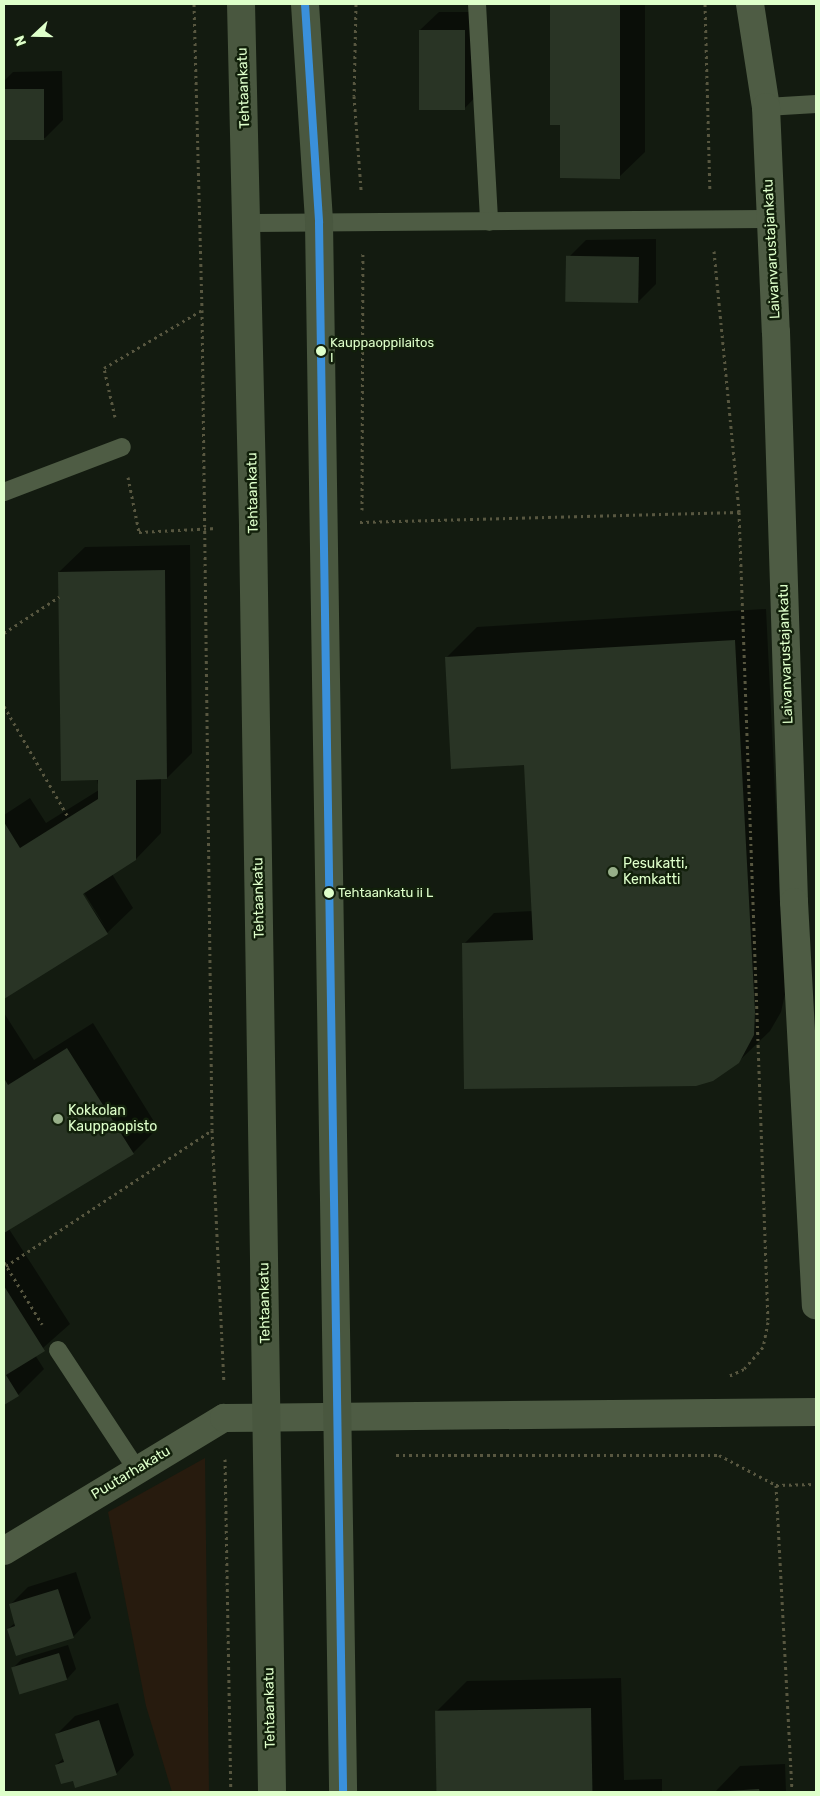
<!DOCTYPE html>
<html>
<head>
<meta charset="utf-8">
<style>
  body { margin:0 }
  #map { position:relative; width:820px; height:1796px; overflow:hidden; background:#131b10; font-family:Rubik,sans-serif }
  div>[style] { position:absolute }
  .green>* { inset:0; background:#271b0e }
  .shadow>* { inset:0; background:#0007 }
  .building>* { inset:0; background:#293425; transform-origin:0 0 }
  .path>* { height:3px; margin-top:-1.5px; transform-origin:0; background:repeating-linear-gradient(90deg,#585740 0 2.5px,transparent 0 6.5px) }
  .lane>* { height:18px; margin:-9px; padding:0 9px; transform-origin:9px; border-radius:9px; background:#4e5c44 }
  .street>* { height:28px; margin:-14px; padding:0 14px; transform-origin:14px; border-radius:14px; background:#4e5c44 }
  .secondary>* { height:28px; margin:-14px; padding:0 14px; transform-origin:14px; border-radius:14px; background:#49573f }
  .bus-1>* { height:8px; margin:-4px; padding:0 4px; transform-origin:4px; border-radius:4px; background:#3a90db }
  .dots>* { width:14px; height:14px; translate:-50% -50%; box-sizing:border-box; border:2px solid #12200b; border-radius:50% }
  span { translate:-50% -50%; white-space:nowrap; text-align:center; line-height:1.15; -webkit-text-stroke:5px #12200b; paint-order:stroke }
  .bus-label { font-size:13px; color:#deffca }
  .left { translate:0 -50%; text-align:left }
  .street-label { font-size:14px; color:#deffca }
  .poi-label { font-size:14px; color:#deffca }
  .frame { position:absolute; inset:0; border:5px solid #deffca; pointer-events:none }
  .north { position:absolute; left:10px; top:10px; width:50px; height:50px; -webkit-text-stroke:4px #12200b; paint-order:stroke; rotate:249deg; font-size:14px; font-weight:700; line-height:20px; text-align:center; color:#deffca }
  .north::after { content:''; display:block; margin:auto; width:18px; height:22px; background:#deffca; clip-path:polygon(50% 0,100% 100%,50% 72%,0 100%) }
</style>
</head>
<body>
<div id="map">
  <div class="green">
    <i style="clip-path:polygon(205px 1458px,209px 1792px,172px 1792px,146px 1706px,108px 1512px)"></i>
  </div>
  <div class="shadow">
    <i style="clip-path:polygon(551px 4px,645px 4px,645px 152px,619px 177px,561px 123px,551px 123px)"></i>
    <i style="clip-path:polygon(439px 12px,482px 12px,482px 90px,464px 109px,420px 30px)"></i>
    <i style="clip-path:polygon(62px 71px,63px 120px,45px 138px,4px 139px,4px 81px,13px 72px)"></i>
    <i style="clip-path:polygon(656px 239px,656px 284px,638px 302px,568px 258px,586px 240px)"></i>
    <i style="clip-path:polygon(evenodd,190px 545px,192px 753px,167px 778px,161px 778px,161px 833px,136px 859px,112px 874px,133px 908px,107px 933px,4px 998px,4px 815px,30px 798px,46px 823px,99px 790px,59px 572px,85px 547px,190px 545px,81px 888px,106px 928px,79px 889px,81px 888px)"></i>
    <i style="clip-path:polygon(766px 609px,785px 994px,781px 1012px,770px 1031px,738px 1062px,464px 944px,494px 913px,533px 911px,525px 764px,446px 658px,477px 627px)"></i>
    <i style="clip-path:polygon(4px 1013px,34px 1060px,93px 1023px,158px 1128px,133px 1153px,9px 1229px,70px 1324px,35px 1355px,44px 1369px,18px 1395px,4px 1404px)"></i>
    <i style="clip-path:polygon(76px 1572px,91px 1618px,73px 1637px,8px 1629px,16px 1622px,10px 1605px,28px 1587px)"></i>
    <i style="clip-path:polygon(68px 1645px,76px 1669px,67px 1679px,20px 1693px,13px 1668px,22px 1659px)"></i>
    <i style="clip-path:polygon(621px 1678px,624px 1780px,662px 1779px,662px 1792px,437px 1792px,436px 1712px,467px 1681px)"></i>
    <i style="clip-path:polygon(118px 1703px,134px 1755px,116px 1774px,73px 1779px,56px 1765px,64px 1758px,56px 1735px,75px 1716px)"></i>
    <i style="clip-path:polygon(785px 1764px,786px 1792px,715px 1792px,740px 1766px)"></i>
  </div>
  <div class="building">
    <i style="clip-path:polygon(550px 4px,620px 4px,620px 179px,560px 178px,560px 125px,550px 125px)"></i>
    <i style="left:419px;top:30px;width:46px;height:80px"></i>
    <i style="left:4px;top:89px;width:40px;height:51px"></i>
    <i style="left:639px;top:257px;width:46px;height:73px;rotate:91deg"></i>
    <i style="clip-path:polygon(165px 570px,167px 779px,136px 780px,136px 860px,83px 894px,108px 934px,4px 999px,4px 822px,20px 848px,98px 799px,98px 780px,61px 781px,58px 572px)"></i>
    <i style="clip-path:polygon(735px 640px,755px 1012px,754px 1035px,739px 1063px,713px 1081px,696px 1086px,464px 1089px,462px 943px,533px 940px,524px 765px,451px 769px,445px 657px)"></i>
    <i style="clip-path:polygon(67px 1048px,134px 1154px,4px 1233px,4px 1078px,8px 1085px)"></i>
    <i style="clip-path:polygon(4px 1286px,45px 1351px,6px 1375px,19px 1396px,4px 1405px)"></i>
    <i style="clip-path:polygon(58px 1589px,74px 1638px,16px 1656px,7px 1629px,15px 1626px,9px 1604px)"></i>
    <i style="left:59px;top:1653px;width:28px;height:50px;rotate:73deg"></i>
    <i style="left:591px;top:1708px;width:84px;height:156px;rotate:89deg"></i>
    <i style="clip-path:polygon(99px 1720px,117px 1775px,75px 1788px,73px 1781px,61px 1784px,55px 1765px,64px 1762px,55px 1734px)"></i>
    <i style="clip-path:polygon(759px 1789px,760px 1792px,727px 1792px,727px 1791px)"></i>
  </div>
  <div class="path">
    <i style="left:194px;top:4px;width:306px;rotate:88.5deg"></i>
    <i style="left:202px;top:310px;width:820px;rotate:89.3deg"></i>
    <i style="left:212px;top:1130px;width:253px;rotate:87.3deg"></i>
    <i style="left:356px;top:4px;width:92px;rotate:91.2deg"></i>
    <i style="left:354px;top:96px;width:94px;rotate:85.7deg"></i>
    <i style="left:705px;top:4px;width:186px;rotate:88.5deg"></i>
    <i style="left:714px;top:251px;width:262px;rotate:84.5deg"></i>
    <i style="left:739px;top:512px;width:811px;rotate:87.95deg"></i>
    <i style="left:768px;top:1322px;width:25px;rotate:101deg"></i>
    <i style="left:763px;top:1347px;width:29px;rotate:131deg"></i>
    <i style="left:744px;top:1369px;width:17px;rotate:155deg"></i>
    <i style="left:115px;top:417px;width:50px;rotate:-102.7deg"></i>
    <i style="left:104px;top:368px;width:114px;rotate:-30.6deg"></i>
    <i style="left:128px;top:477px;width:56px;rotate:78.7deg"></i>
    <i style="left:139px;top:532px;width:78px;rotate:-2.9deg"></i>
    <i style="left:362px;top:510px;width:258px;rotate:-89.8deg"></i>
    <i style="left:360px;top:522px;width:379px;rotate:-1.5deg"></i>
    <i style="left:4px;top:633px;width:66px;rotate:-33.2deg"></i>
    <i style="left:4px;top:706px;width:128px;rotate:60deg"></i>
    <i style="left:4px;top:1262px;width:73px;rotate:58.5deg"></i>
    <i style="left:6px;top:1266px;width:247px;rotate:-33.4deg"></i>
    <i style="left:396px;top:1455px;width:323px"></i>
    <i style="left:719px;top:1455px;width:64px;rotate:27.8deg"></i>
    <i style="left:776px;top:1485px;width:307px;rotate:87deg"></i>
    <i style="left:225px;top:1459px;width:333px;rotate:89deg"></i>
    <i style="left:776px;top:1485px;width:40px;rotate:-1.4deg"></i>
  </div>
  <div class="lane">
    <i style="left:477px;top:4px;width:218px;rotate:86.8deg"></i>
    <i style="left:766px;top:107px;width:50px;rotate:-3.4deg"></i>
    <i style="left:248px;top:223px;width:523px;rotate:-0.44deg"></i>
    <i style="left:4px;top:492px;width:126px;rotate:-20.9deg"></i>
    <i style="left:58px;top:1350px;width:144px;rotate:56.6deg"></i>
  </div>
  <div class="street">
    <i style="left:750px;top:4px;width:104px;rotate:81.2deg"></i>
    <i style="left:766px;top:107px;width:225px;rotate:87.5deg"></i>
    <i style="left:776px;top:332px;width:570px;rotate:88.19deg"></i>
    <i style="left:794px;top:902px;width:404px;rotate:86.9deg"></i>
    <i style="left:4px;top:1551px;width:257px;rotate:-31.2deg"></i>
    <i style="left:224px;top:1418px;width:592px;rotate:-0.58deg"></i>
  </div>
  <div class="secondary">
    <i style="left:241px;top:4px;width:522px;rotate:88.68deg"></i>
    <i style="left:253px;top:526px;width:1266px;rotate:89.14deg"></i>
    <i style="left:305px;top:4px;width:219px;rotate:86.3deg"></i>
    <i style="left:319px;top:223px;width:1569px;rotate:89.12deg"></i>
  </div>
  <div class="bus-1">
    <i style="left:305px;top:4px;width:219px;rotate:86.3deg"></i>
    <i style="left:319px;top:223px;width:1569px;rotate:89.12deg"></i>
  </div>
  <div class="dots">
    <i style="left:321px;top:351px;background:#deffca"></i>
    <i style="left:613px;top:872px;background:#97af89"></i>
    <i style="left:329px;top:893px;background:#deffca"></i>
    <i style="left:58px;top:1119px;background:#97af89"></i>
  </div>
  <div class="bus-label">
    <span class="left" style="left:330px;top:351px">Kauppaoppilaitos<br>I</span>
    <span class="left" style="left:338px;top:893px">Tehtaankatu ii L</span>
  </div>
  <div class="street-label">
    <span style="left:244px;top:88px;rotate:-92deg">Tehtaankatu</span>
    <span style="left:772px;top:249px;rotate:-93deg">Laivanvarustajankatu</span>
    <span style="left:253px;top:493px;rotate:-91deg">Tehtaankatu</span>
    <span style="left:786px;top:654px;rotate:-92deg">Laivanvarustajankatu</span>
    <span style="left:259px;top:898px;rotate:-91deg">Tehtaankatu</span>
    <span style="left:265px;top:1303px;rotate:-91deg">Tehtaankatu</span>
    <span style="left:131px;top:1473px;rotate:-31deg">Puutarhakatu</span>
    <span style="left:270px;top:1708px;rotate:-91deg">Tehtaankatu</span>
  </div>
  <div class="poi-label">
    <span class="left" style="left:623px;top:872px">Pesukatti,<br>Kemkatti</span>
    <span class="left" style="left:68px;top:1119px">Kokkolan<br>Kauppaopisto</span>
  </div>
  <div class="frame"></div>
  <div class="north">N</div>
</div>
</body>
</html>
